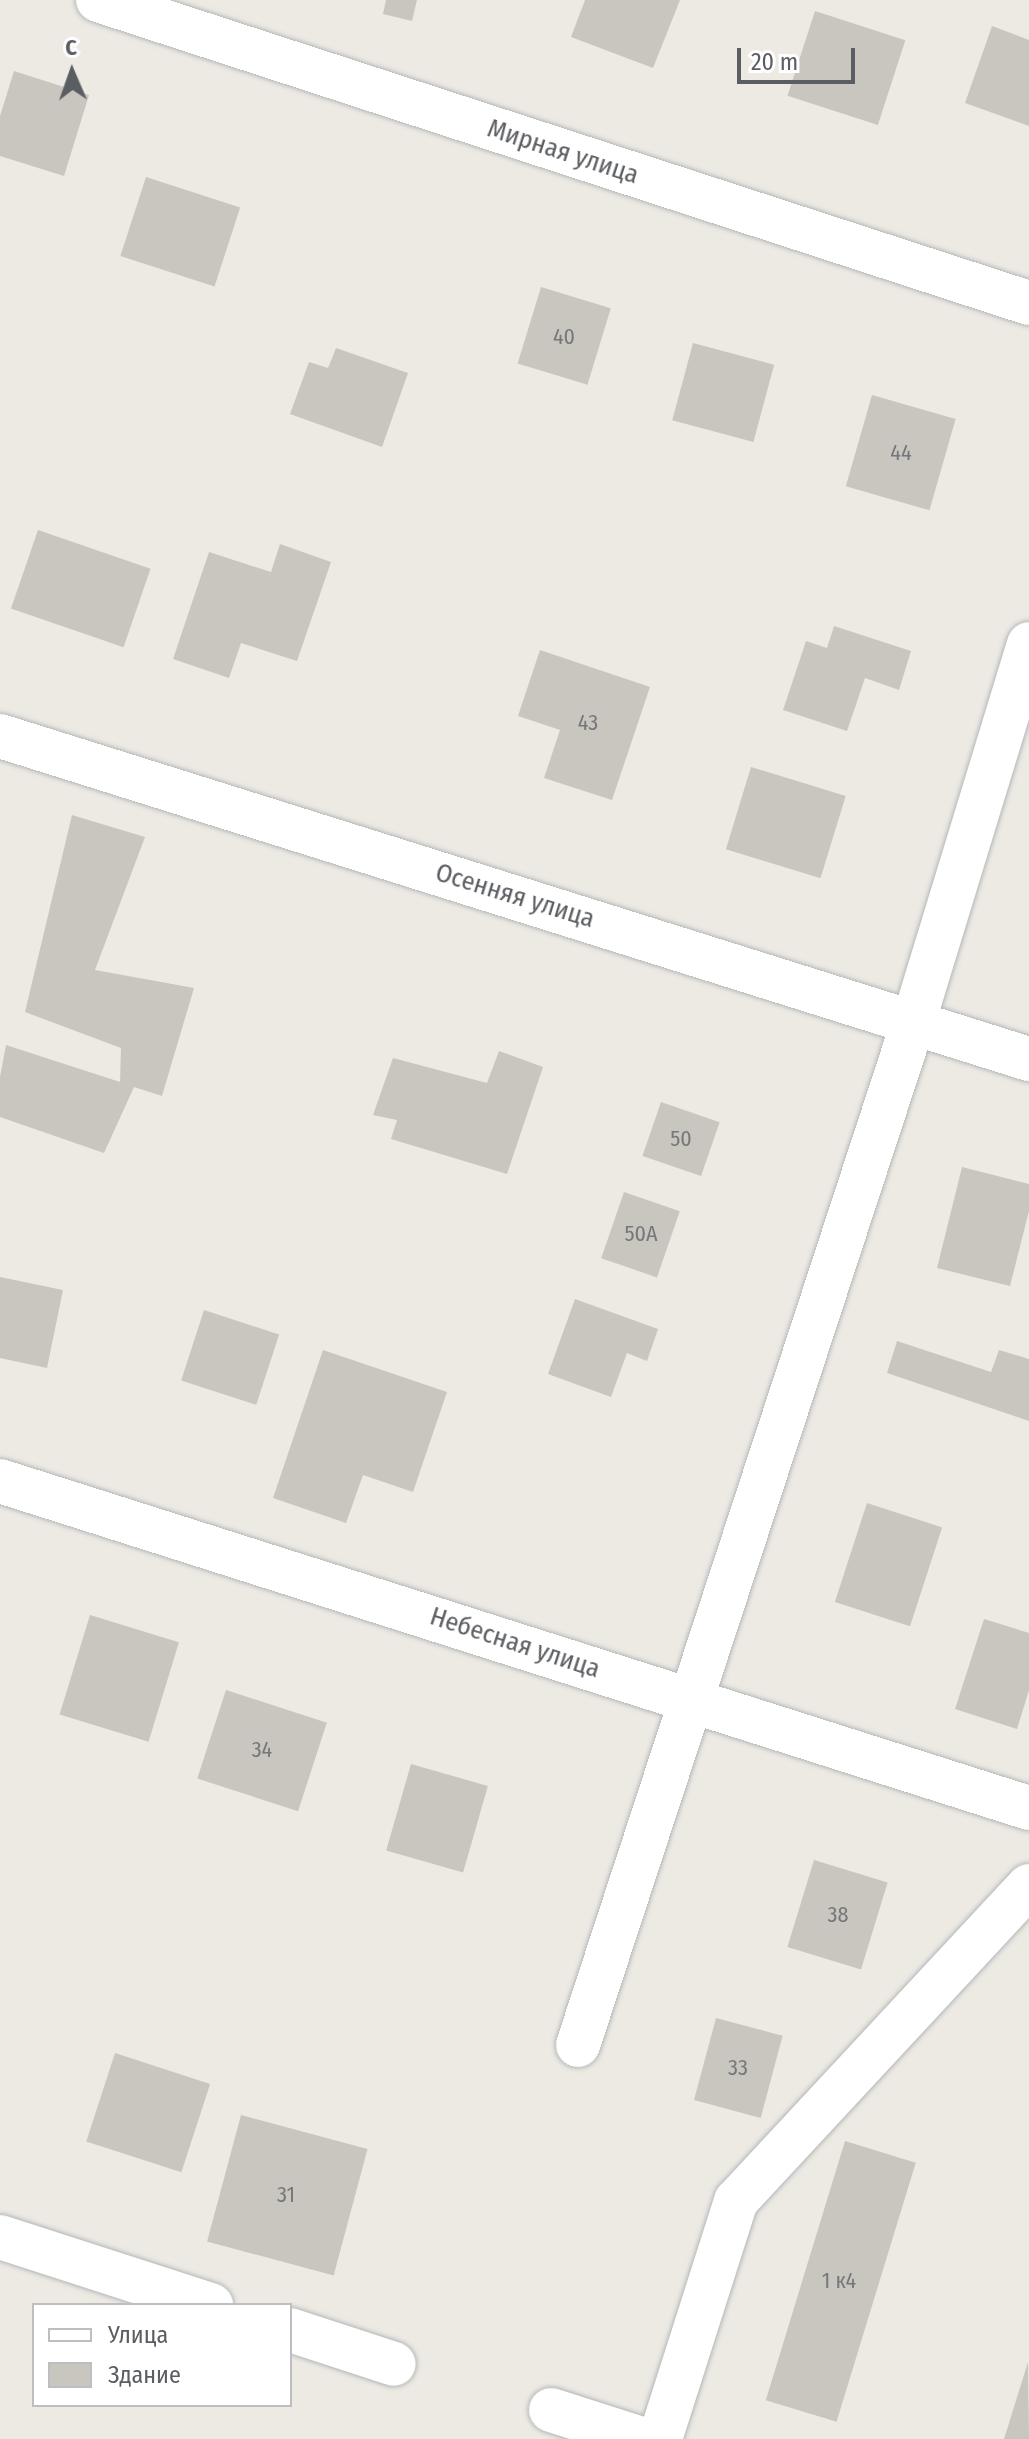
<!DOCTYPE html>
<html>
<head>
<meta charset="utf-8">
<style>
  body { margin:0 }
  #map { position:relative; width:1029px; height:2439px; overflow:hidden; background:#eceae2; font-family:"Fira Sans Condensed",sans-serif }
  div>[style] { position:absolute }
  .building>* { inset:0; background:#c9c6c0; transform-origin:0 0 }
  .roads { filter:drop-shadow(0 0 2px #b4b7bb) drop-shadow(0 0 2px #b4b7bb) }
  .minor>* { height:44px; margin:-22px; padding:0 22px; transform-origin:22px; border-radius:22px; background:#fff }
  span { translate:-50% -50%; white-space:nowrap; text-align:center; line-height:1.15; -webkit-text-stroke:8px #fff; paint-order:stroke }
  .number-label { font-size:22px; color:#767779 }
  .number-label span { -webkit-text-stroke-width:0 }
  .street-label { font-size:26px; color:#5a5d61 }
  .legend { position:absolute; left:32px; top:2303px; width:260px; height:104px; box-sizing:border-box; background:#fff; border:2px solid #bdbec0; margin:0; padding:10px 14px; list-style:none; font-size:24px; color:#5a5d61 }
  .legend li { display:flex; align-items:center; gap:16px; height:40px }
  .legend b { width:40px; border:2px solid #bdbec0 }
  .north { position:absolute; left:32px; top:32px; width:80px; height:80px; -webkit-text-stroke:6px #fff; paint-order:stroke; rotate:358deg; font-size:22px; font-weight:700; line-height:32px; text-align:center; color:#5a5d61 }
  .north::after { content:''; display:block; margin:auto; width:28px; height:36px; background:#5a5d61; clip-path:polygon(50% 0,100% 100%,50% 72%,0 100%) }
  .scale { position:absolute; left:737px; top:48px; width:118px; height:36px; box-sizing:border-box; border:4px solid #5a5d61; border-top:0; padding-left:10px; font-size:24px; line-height:28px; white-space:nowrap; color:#5a5d61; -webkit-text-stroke:6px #fff; paint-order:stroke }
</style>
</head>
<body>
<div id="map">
  <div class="building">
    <i style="clip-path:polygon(386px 0,417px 0,412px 21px,383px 14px)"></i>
    <i style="clip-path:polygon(585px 0,680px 0,653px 68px,571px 37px)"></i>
    <i style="left:815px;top:11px;width:95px;height:89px;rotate:18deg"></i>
    <i style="clip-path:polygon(992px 26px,1029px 40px,1029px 126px,965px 103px)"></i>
    <i style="clip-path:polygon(14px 71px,89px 95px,64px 176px,0 156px,0 116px)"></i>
    <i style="left:146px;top:177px;width:99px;height:83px;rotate:18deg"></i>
    <i style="left:541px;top:287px;width:73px;height:80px;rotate:17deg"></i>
    <i style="left:693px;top:343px;width:84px;height:80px;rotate:15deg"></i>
    <i style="clip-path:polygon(336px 348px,408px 373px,382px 447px,290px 414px,309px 362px,328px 368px)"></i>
    <i style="left:872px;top:395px;width:87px;height:95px;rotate:16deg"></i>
    <i style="left:38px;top:530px;width:119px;height:83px;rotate:19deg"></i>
    <i style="clip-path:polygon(280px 544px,331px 562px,297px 661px,241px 643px,229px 678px,173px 659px,209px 552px,271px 572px)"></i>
    <i style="clip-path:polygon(834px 626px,911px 651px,899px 690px,865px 678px,847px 731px,783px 710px,806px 641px,827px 648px)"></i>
    <i style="clip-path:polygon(540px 650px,650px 687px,612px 800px,544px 778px,560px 730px,518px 716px)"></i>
    <i style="left:751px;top:767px;width:99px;height:86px;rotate:17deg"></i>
    <i style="clip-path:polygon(72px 815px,145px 837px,95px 970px,194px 988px,162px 1096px,134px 1087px,104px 1153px,0 1117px,0 1077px,6px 1045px,120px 1082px,121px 1048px,25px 1012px)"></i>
    <i style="clip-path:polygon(499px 1051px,543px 1067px,507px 1174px,391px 1139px,397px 1120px,373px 1115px,393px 1058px,487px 1083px)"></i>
    <i style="left:661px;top:1102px;width:62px;height:57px;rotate:19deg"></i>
    <i style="clip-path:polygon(962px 1167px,1029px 1184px,1029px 1211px,1010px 1286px,937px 1268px)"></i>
    <i style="left:624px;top:1192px;width:59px;height:70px;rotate:19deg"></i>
    <i style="clip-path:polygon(0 1277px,63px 1290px,47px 1368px,0 1358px)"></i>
    <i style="clip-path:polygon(575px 1299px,658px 1329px,647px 1361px,627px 1353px,611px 1397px,548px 1374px)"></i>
    <i style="left:204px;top:1310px;width:79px;height:74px;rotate:18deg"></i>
    <i style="clip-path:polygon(897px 1341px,991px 1372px,999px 1350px,1029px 1359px,1029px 1421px,887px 1373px)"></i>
    <i style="clip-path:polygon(323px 1350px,447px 1392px,413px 1492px,363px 1475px,346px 1523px,273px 1498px)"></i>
    <i style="left:867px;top:1503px;width:79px;height:104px;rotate:18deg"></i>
    <i style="left:90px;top:1615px;width:93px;height:104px;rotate:17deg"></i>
    <i style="clip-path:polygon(984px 1619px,1029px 1633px,1029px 1690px,1017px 1729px,955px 1709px)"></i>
    <i style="left:226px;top:1690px;width:106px;height:93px;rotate:18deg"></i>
    <i style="left:411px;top:1764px;width:80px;height:90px;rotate:16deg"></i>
    <i style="left:814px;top:1860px;width:77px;height:91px;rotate:17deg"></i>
    <i style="left:716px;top:2018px;width:69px;height:85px;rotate:15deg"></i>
    <i style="left:115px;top:2053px;width:100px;height:93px;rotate:18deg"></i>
    <i style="left:241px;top:2115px;width:131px;height:131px;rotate:15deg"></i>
    <i style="left:845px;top:2141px;width:74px;height:271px;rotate:17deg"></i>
    <i style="clip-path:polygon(1028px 2362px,1029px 2439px,1004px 2439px)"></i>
  </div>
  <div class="roads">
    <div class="minor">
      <i style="left:98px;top:0;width:979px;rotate:18.03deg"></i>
      <i style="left:0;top:736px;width:1079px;rotate:17.43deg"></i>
      <i style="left:0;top:1481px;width:1080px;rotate:17.63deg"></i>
      <i style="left:578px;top:2045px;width:1079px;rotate:-71.85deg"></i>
      <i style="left:914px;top:1020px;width:393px;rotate:-73deg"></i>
      <i style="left:0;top:2237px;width:222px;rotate:17.9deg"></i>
      <i style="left:290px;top:2330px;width:109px;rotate:18.1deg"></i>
      <i style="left:551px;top:2410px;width:96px;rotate:17.7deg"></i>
      <i style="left:660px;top:2439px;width:250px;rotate:-72.3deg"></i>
      <i style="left:736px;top:2201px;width:430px;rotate:-47.1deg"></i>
    </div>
  </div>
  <div class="number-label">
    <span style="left:564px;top:337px">40</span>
    <span style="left:901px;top:453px">44</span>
    <span style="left:588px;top:723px">43</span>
    <span style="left:681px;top:1139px">50</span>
    <span style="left:641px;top:1234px">50А</span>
    <span style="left:262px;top:1750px">34</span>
    <span style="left:838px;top:1915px">38</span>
    <span style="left:738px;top:2068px">33</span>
    <span style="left:286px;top:2195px">31</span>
    <span style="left:839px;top:2281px">1 к4</span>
  </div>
  <div class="street-label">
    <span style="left:563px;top:152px;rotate:18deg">Мирная улица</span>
    <span style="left:515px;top:896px;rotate:17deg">Осенняя улица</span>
    <span style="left:515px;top:1643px;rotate:18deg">Небесная улица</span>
  </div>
  <ul class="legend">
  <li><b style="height:10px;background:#fff"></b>Улица</li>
  <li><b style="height:22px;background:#c9c6c0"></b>Здание</li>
  </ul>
  <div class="north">С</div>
  <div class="scale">20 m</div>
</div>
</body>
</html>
